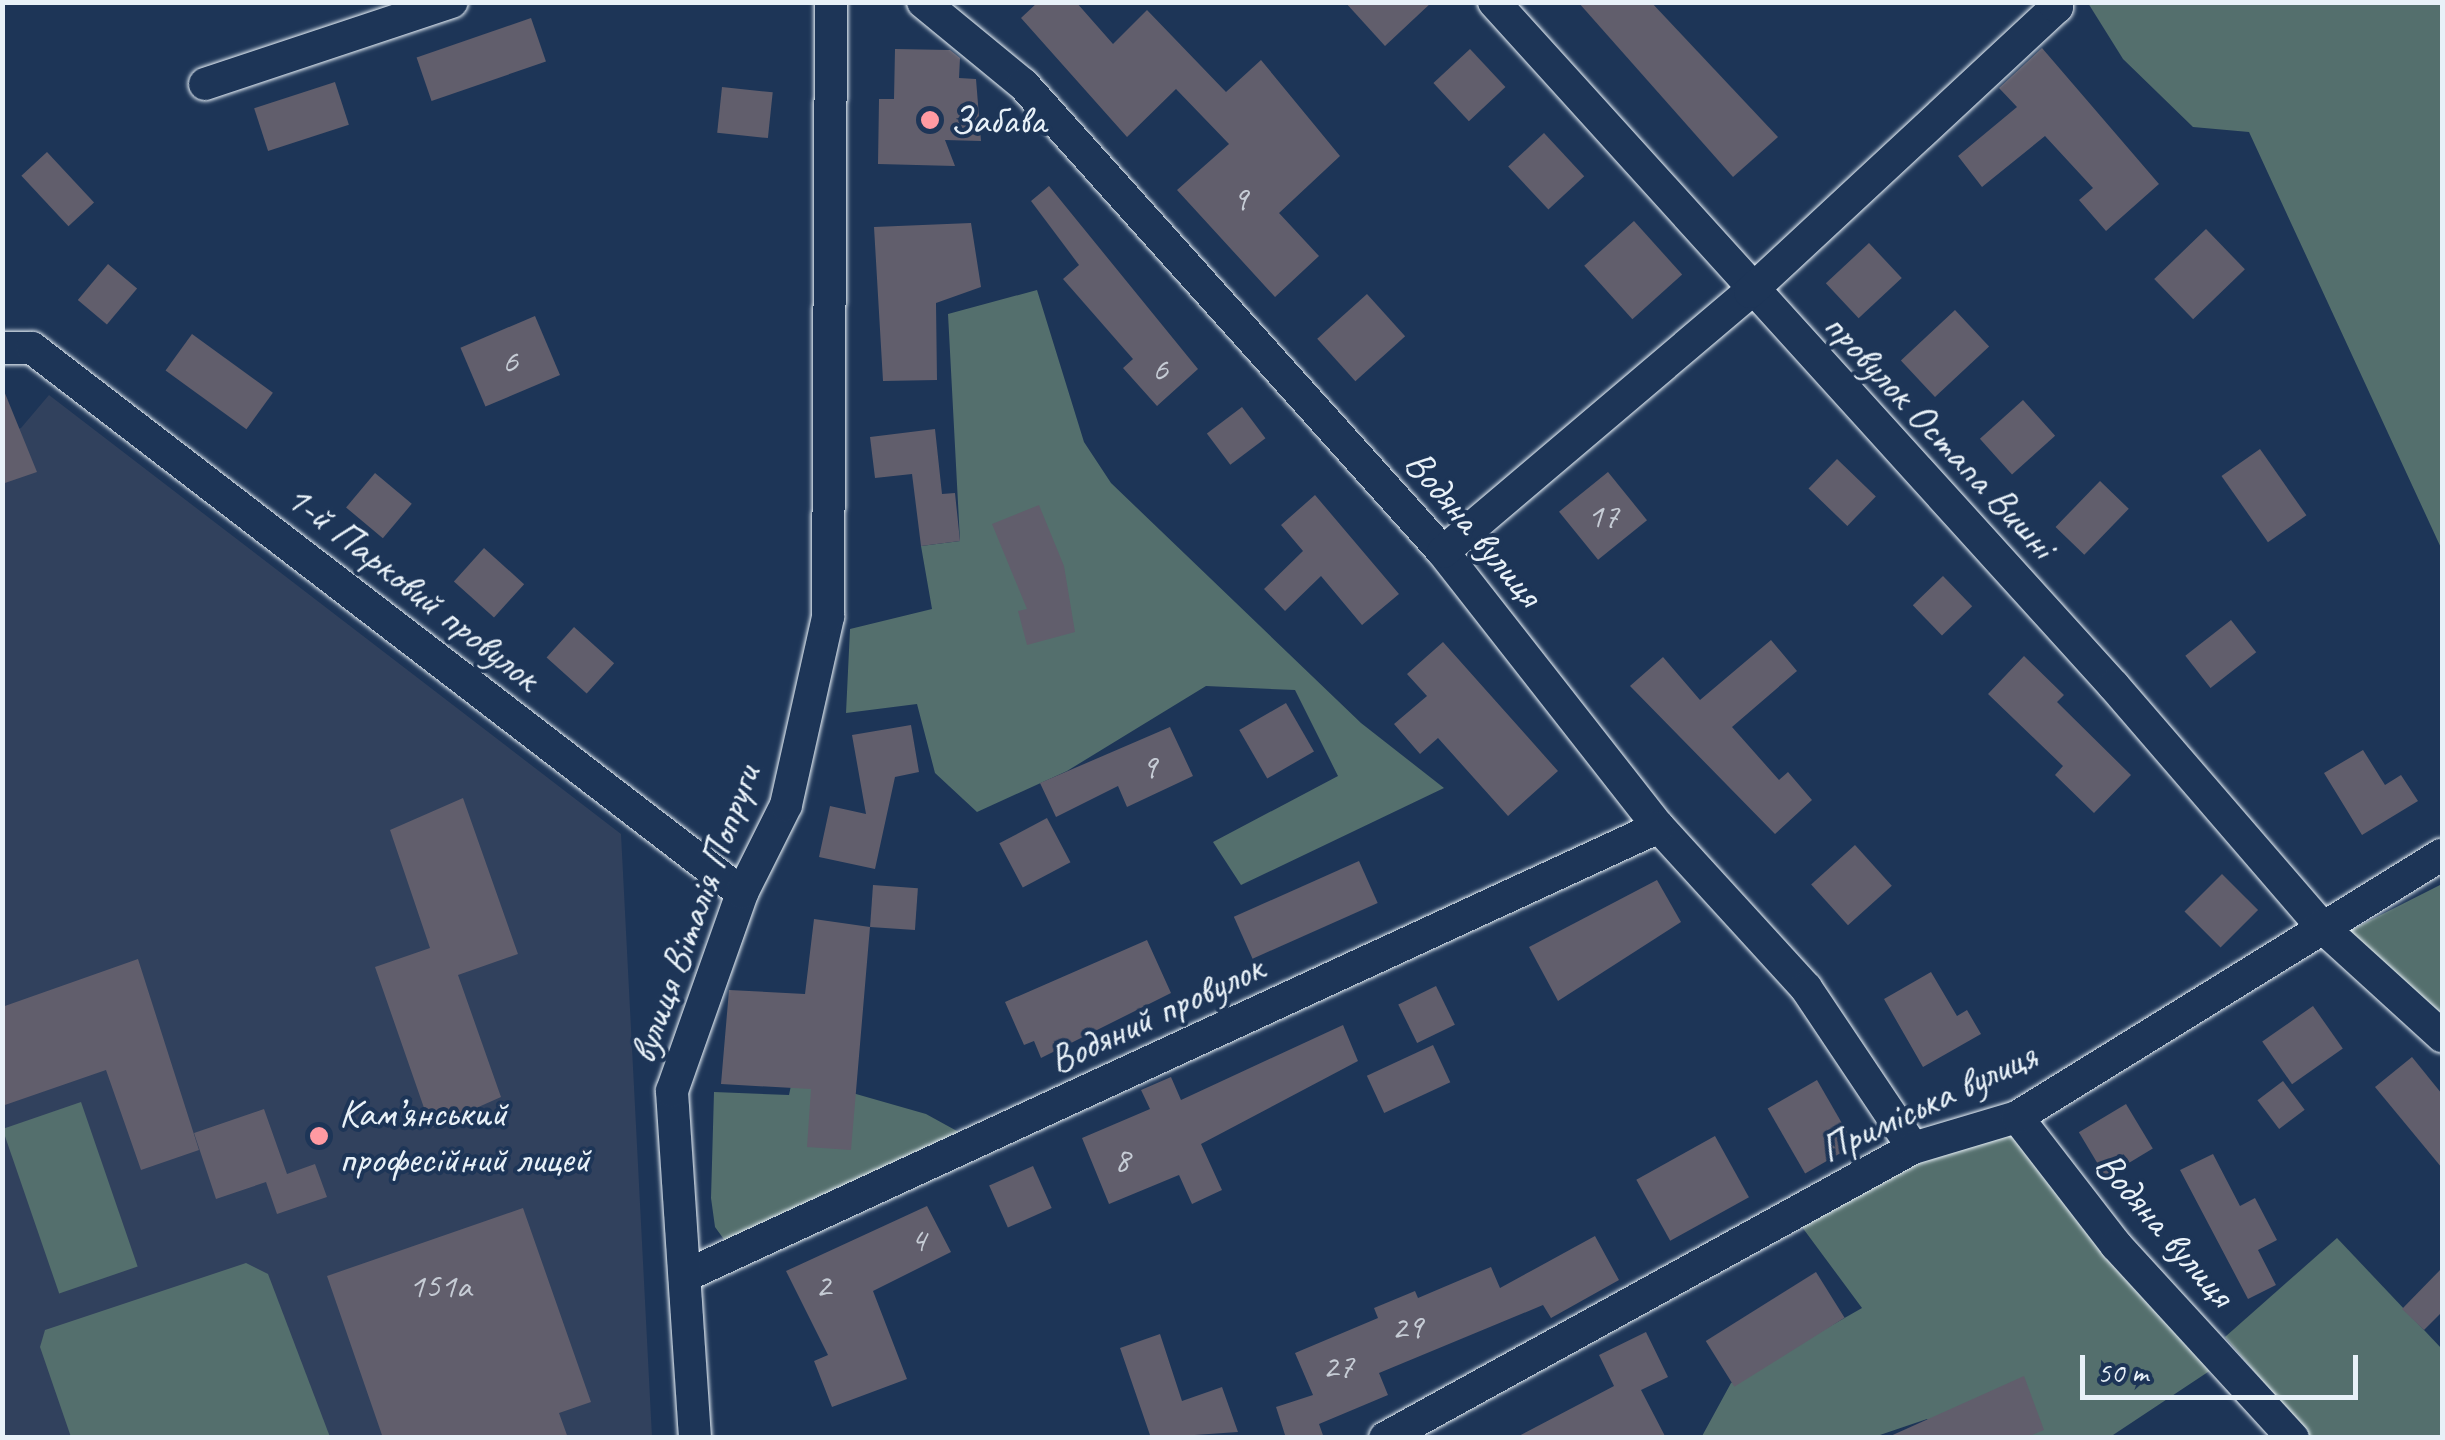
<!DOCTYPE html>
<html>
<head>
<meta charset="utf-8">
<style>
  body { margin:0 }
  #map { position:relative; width:2445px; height:1440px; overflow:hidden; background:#1d3557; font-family:Caveat,sans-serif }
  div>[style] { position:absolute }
  .built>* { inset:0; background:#31415d }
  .green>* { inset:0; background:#546f6d; transform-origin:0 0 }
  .building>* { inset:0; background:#615e6c; transform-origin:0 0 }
  .roads { filter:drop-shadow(0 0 2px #e8f1f8) drop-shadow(0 0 2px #e8f1f8) }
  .street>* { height:32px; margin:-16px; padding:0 16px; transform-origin:16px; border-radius:16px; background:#1d3557 }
  .dots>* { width:28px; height:28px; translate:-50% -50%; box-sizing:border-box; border:5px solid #1d3557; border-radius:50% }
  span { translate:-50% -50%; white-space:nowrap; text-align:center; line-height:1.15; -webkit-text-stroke:8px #1d3557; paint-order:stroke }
  .number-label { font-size:35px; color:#c6ccd5 }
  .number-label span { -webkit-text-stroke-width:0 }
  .poi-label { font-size:40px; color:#e8f1f8 }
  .left { translate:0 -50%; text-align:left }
  .street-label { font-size:40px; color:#e8f1f8 }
  .frame { position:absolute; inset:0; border:5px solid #e8f1f8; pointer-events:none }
  .scale { position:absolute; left:2080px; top:1355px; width:278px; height:45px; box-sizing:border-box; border:5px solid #e8f1f8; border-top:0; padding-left:12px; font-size:30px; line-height:35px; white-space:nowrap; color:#e8f1f8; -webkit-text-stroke:8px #1d3557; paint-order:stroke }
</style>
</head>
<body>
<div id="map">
  <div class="built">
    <i style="clip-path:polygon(49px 395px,621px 834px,652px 1437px,3px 1438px,2px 434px,21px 428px)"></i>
  </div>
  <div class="green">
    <i style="clip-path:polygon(2088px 3px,2442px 3px,2442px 550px,2249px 132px,2193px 127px,2123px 59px)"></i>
    <i style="clip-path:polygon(1037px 290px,1084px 442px,1111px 483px,1361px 723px,1444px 788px,1241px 885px,1213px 842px,1338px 776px,1295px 690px,1206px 686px,1067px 771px,977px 812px,935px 773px,917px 704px,846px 713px,850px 629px,932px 609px,921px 546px,960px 541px,948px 314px)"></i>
    <i style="clip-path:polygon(2442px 884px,2442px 1014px,2347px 932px)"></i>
    <i style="clip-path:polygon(793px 1076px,926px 1114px,966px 1136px,728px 1245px,715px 1227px,711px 1198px,714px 1092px,789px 1095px)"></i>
    <i style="left:81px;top:1102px;width:174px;height:83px;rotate:71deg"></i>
    <i style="clip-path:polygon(2018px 1130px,2214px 1368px,2110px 1437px,1941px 1437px,1927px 1419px,1874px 1437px,1701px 1438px,1731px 1383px,1862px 1308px,1802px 1227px,1916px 1159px)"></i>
    <i style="clip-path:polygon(2337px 1238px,2442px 1349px,2442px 1437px,2310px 1437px,2225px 1337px)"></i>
    <i style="clip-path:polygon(246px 1263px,268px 1274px,330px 1437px,71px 1437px,40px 1347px,45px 1330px)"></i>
  </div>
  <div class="building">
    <i style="clip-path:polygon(1038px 2px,1076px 2px,1113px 44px,1147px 10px,1226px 92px,1261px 60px,1340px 156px,1279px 213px,1319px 256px,1275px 297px,1177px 190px,1229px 144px,1176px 89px,1127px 137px,1021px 18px)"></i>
    <i style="clip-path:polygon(1345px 2px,1432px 2px,1385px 46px)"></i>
    <i style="clip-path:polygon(1578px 2px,1651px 2px,1778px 137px,1733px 177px)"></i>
    <i style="left:531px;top:18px;width:46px;height:121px;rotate:71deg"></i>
    <i style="clip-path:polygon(2042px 48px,2159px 184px,2106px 231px,2079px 200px,2093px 188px,2045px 136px,1982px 187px,1958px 156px,2017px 107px,1999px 88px)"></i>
    <i style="clip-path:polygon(895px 49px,950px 50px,960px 58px,959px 78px,976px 79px,981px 141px,945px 140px,955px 166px,878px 164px,879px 99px,894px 99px)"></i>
    <i style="left:1470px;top:49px;width:52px;height:50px;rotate:47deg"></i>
    <i style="left:335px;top:82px;width:45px;height:85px;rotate:72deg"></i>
    <i style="left:722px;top:87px;width:51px;height:46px;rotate:6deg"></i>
    <i style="left:1544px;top:133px;width:59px;height:49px;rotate:47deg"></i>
    <i style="left:47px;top:152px;width:69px;height:35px;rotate:47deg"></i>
    <i style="clip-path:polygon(1049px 186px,1198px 369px,1157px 406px,1123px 368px,1133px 359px,1063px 279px,1079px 265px,1031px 201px)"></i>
    <i style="left:1634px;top:221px;width:72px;height:67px;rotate:48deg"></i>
    <i style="clip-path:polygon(971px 223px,981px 287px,936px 303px,937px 380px,883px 381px,874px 227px)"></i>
    <i style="left:2206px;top:229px;width:56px;height:72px;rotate:46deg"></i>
    <i style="left:1869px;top:243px;width:48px;height:59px;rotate:47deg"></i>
    <i style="left:108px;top:264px;width:38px;height:47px;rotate:40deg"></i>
    <i style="left:1367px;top:294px;width:57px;height:67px;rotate:48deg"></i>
    <i style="left:1955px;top:310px;width:50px;height:74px;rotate:47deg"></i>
    <i style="left:535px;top:316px;width:64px;height:81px;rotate:67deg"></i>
    <i style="left:192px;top:334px;width:100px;height:45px;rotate:36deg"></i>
    <i style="clip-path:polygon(2px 386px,37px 472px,2px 484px)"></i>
    <i style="left:2023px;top:400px;width:48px;height:58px;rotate:48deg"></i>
    <i style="left:1242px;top:407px;width:39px;height:44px;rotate:53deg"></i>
    <i style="clip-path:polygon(935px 429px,942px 494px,955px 493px,960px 541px,921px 546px,912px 474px,875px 478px,870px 437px)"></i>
    <i style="left:2260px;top:449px;width:81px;height:47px;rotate:55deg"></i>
    <i style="left:1837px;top:459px;width:54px;height:41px;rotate:44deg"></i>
    <i style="left:1608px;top:472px;width:62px;height:63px;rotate:51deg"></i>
    <i style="left:375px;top:473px;width:48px;height:45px;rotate:40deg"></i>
    <i style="left:2100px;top:481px;width:40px;height:64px;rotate:44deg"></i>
    <i style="clip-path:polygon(1315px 495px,1399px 594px,1362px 625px,1321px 576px,1285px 611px,1264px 589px,1303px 551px,1281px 525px)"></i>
    <i style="clip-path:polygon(1039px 505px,1064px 566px,1075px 632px,1027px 645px,1018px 611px,1027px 609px,992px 524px)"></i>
    <i style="left:484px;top:548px;width:54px;height:45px;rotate:42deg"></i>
    <i style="left:1943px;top:576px;width:42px;height:42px;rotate:46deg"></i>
    <i style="left:2231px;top:620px;width:41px;height:58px;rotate:52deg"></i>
    <i style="left:574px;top:627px;width:54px;height:41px;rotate:42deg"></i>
    <i style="clip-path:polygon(1771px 640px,1797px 671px,1732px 727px,1779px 780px,1788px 772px,1812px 800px,1775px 834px,1630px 686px,1663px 657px,1700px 700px)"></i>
    <i style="clip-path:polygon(1443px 642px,1558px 771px,1508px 816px,1438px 738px,1420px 754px,1394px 724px,1427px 696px,1407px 674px)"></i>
    <i style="clip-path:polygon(2024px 656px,2064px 695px,2057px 702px,2131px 775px,2094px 813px,2055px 775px,2063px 766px,1988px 694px)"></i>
    <i style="left:1286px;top:703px;width:56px;height:54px;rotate:60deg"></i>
    <i style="clip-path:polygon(911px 725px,919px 772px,895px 777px,875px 869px,819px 857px,830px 806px,866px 814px,852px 735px)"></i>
    <i style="clip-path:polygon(1170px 727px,1193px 776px,1127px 807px,1118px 786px,1056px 817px,1040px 783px)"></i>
    <i style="clip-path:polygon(2363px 750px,2385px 785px,2401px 775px,2418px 801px,2362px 835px,2324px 773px)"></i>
    <i style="clip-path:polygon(463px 798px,518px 954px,458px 975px,501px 1097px,431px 1128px,375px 967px,430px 948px,390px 830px)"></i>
    <i style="left:1047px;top:818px;width:50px;height:54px;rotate:62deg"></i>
    <i style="left:1855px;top:845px;width:55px;height:59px;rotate:48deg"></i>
    <i style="left:1359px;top:861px;width:46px;height:137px;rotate:66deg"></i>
    <i style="left:2222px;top:874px;width:51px;height:53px;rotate:45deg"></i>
    <i style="clip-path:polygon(1657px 880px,1681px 922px,1558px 1001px,1529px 947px)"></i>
    <i style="left:873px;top:885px;width:45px;height:42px;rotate:4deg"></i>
    <i style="clip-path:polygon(814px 919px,870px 927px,851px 1150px,807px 1147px,811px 1089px,721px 1084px,729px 990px,805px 994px)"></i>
    <i style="clip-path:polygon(1147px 940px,1171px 993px,1041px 1058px,1034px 1041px,1024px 1045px,1005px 1002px)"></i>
    <i style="clip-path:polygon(138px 959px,199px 1150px,141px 1170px,106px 1070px,2px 1106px,2px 1007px)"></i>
    <i style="clip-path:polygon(1931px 972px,1957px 1016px,1967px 1010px,1981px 1034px,1923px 1067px,1884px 999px)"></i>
    <i style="left:1436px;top:986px;width:43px;height:42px;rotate:64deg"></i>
    <i style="left:2313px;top:1006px;width:52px;height:62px;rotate:55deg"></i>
    <i style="clip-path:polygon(1343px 1025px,1358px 1061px,1201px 1144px,1222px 1190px,1192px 1204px,1179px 1175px,1109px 1204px,1082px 1138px,1150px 1109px,1141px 1090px,1171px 1077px,1181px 1100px)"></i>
    <i style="left:1433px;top:1045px;width:41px;height:73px;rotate:65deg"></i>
    <i style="clip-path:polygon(2412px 1057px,2442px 1094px,2442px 1168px,2375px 1087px)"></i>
    <i style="left:1817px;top:1080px;width:75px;height:57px;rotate:60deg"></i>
    <i style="left:2283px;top:1081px;width:36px;height:32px;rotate:53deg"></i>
    <i style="left:2126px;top:1104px;width:52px;height:55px;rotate:59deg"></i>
    <i style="clip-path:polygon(264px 1109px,287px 1174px,315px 1164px,327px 1197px,277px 1214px,266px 1182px,216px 1199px,194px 1133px)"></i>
    <i style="left:1715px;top:1136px;width:70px;height:90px;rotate:61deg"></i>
    <i style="clip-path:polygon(2213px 1154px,2240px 1206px,2255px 1198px,2277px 1240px,2258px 1250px,2276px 1285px,2248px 1299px,2180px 1170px)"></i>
    <i style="left:1033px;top:1166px;width:46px;height:48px;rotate:66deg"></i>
    <i style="clip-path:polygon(927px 1206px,951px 1252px,873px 1291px,907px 1379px,832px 1407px,814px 1361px,828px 1355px,786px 1271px)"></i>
    <i style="clip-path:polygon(523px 1208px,591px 1402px,559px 1413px,568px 1438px,383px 1438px,327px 1276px)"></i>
    <i style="clip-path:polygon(1595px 1236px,1619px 1280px,1551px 1318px,1543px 1305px,1379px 1373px,1388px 1395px,1319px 1424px,1324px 1438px,1286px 1438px,1276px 1407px,1313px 1395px,1295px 1353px,1378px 1318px,1374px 1308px,1415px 1291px,1418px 1298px,1491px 1267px,1500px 1288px)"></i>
    <i style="clip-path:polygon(2442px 1268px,2442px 1312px,2424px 1330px,2402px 1309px)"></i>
    <i style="left:1816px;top:1272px;width:54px;height:130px;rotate:58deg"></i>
    <i style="clip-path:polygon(1646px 1332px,1668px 1377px,1641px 1390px,1666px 1438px,1515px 1438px,1614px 1386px,1599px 1355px)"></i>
    <i style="clip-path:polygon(1160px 1334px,1182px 1401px,1222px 1387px,1238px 1432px,1151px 1438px,1120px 1348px)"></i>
    <i style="clip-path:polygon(2024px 1376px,2044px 1430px,2025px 1438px,1886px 1438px)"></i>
  </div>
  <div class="roads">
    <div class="street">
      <i style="left:923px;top:2px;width:129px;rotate:39.4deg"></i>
      <i style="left:1023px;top:84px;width:629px;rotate:48.09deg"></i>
      <i style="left:1443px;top:552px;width:350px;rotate:51.9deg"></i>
      <i style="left:1659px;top:827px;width:218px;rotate:47.6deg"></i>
      <i style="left:1806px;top:988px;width:192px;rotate:56.2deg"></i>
      <i style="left:1494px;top:2px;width:923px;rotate:47.81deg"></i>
      <i style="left:2114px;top:686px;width:317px;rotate:49.2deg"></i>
      <i style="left:2321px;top:926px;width:164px;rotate:42.3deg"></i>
      <i style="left:205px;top:84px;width:260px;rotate:-18.4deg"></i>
      <i style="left:2px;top:348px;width:30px"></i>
      <i style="left:32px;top:348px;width:895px;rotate:37.51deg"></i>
      <i style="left:1443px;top:552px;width:402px;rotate:-40.3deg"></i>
      <i style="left:1750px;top:292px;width:419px;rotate:-42.9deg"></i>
      <i style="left:2057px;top:7px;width:6px;rotate:-129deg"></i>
      <i style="left:2017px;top:1117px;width:162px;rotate:52.3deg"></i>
      <i style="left:2116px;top:1245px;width:262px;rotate:47.5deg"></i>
      <i style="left:687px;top:1275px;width:1070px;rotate:-24.75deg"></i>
      <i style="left:695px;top:1438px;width:348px;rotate:-93.8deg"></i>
      <i style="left:672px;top:1091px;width:210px;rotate:-70.5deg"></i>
      <i style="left:742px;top:893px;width:98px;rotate:-63.4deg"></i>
      <i style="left:786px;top:805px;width:193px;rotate:-77.4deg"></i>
      <i style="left:828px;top:617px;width:615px;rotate:-89.72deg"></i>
      <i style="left:1385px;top:1438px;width:602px;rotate:-28.78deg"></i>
      <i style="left:1913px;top:1148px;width:109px;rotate:-16.6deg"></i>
      <i style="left:2017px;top:1117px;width:499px;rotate:-31.7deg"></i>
    </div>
  </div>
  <div class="dots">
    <i style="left:930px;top:120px;background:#ff9aa2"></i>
    <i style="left:319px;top:1136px;background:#ff9aa2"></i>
  </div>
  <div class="number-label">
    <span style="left:1240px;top:199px">9</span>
    <span style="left:510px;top:361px">6</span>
    <span style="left:1160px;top:369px">6</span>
    <span style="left:1603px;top:516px">17</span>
    <span style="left:1149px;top:767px">9</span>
    <span style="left:1122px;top:1160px">8</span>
    <span style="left:918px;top:1240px">4</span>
    <span style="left:823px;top:1285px">2</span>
    <span style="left:440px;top:1286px">151а</span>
    <span style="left:1407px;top:1327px">29</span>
    <span style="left:1338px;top:1366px">27</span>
  </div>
  <div class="poi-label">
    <span class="left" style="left:950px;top:120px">Забава</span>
    <span class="left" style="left:339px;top:1136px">Кам’янський<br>професійний лицей</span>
  </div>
  <div class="street-label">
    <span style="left:1940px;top:435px;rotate:47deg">провулок Остапа Вишні</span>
    <span style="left:1474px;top:528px;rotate:50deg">Водяна вулиця</span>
    <span style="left:413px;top:587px;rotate:38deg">1-й Парковий провулок</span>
    <span style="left:694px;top:914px;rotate:-70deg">вулиця Віталія Попруги</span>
    <span style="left:1156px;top:1014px;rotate:-25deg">Водяний провулок</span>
    <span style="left:1928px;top:1102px;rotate:-25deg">Приміська вулиця</span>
    <span style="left:2165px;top:1229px;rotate:49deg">Водяна вулиця</span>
  </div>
  <div class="frame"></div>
  <div class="scale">50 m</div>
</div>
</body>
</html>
